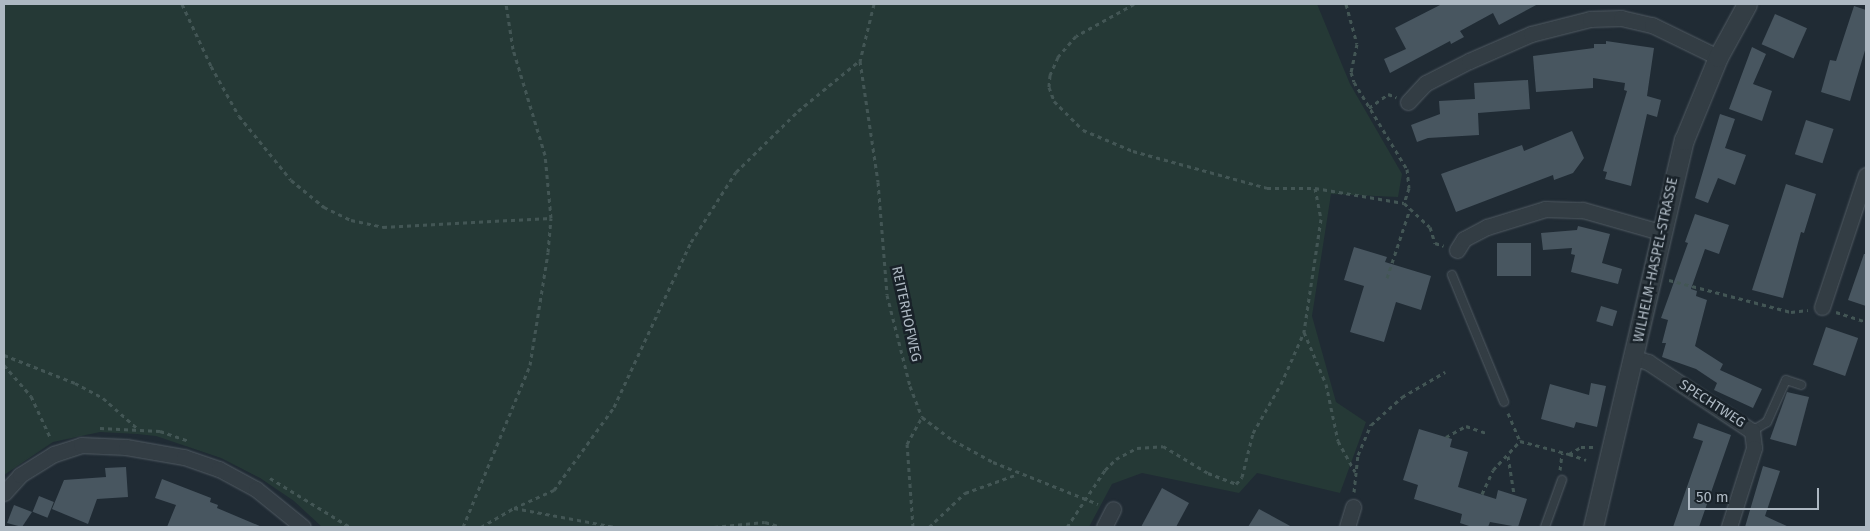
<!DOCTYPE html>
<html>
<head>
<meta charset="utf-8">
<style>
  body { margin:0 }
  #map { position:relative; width:1870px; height:531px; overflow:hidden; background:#202b34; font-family:"Fira Sans",sans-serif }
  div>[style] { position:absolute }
  .green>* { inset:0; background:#253936 }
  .building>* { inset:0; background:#485660; transform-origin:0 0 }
  .path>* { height:3px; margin-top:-1.5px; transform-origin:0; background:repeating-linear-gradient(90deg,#435655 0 4px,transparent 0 8px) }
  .roads { filter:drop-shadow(0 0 1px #515b63) drop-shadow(0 0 1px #515b63) }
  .service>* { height:8px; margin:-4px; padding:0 4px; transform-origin:4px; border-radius:4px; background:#333d44 }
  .minor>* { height:15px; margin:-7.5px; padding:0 7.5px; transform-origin:7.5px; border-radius:7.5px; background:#333d44 }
  .tertiary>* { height:19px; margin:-9.5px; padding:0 9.5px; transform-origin:9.5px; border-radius:9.5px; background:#333d44 }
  span { translate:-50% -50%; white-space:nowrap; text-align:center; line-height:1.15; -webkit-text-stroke:5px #192229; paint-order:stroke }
  .street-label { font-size:14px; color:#adb8c2 }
  .frame { position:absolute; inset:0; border:5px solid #adb8c2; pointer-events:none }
  .scale { position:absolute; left:1688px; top:488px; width:131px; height:22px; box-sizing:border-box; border:2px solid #adb8c2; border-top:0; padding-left:6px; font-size:15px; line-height:18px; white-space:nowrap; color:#adb8c2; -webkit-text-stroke:4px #192229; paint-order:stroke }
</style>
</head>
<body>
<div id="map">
  <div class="green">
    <i style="clip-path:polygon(4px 4px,1317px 4px,1350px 84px,1402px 174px,1398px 197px,1331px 194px,1312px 316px,1336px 402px,1366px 422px,1340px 493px,1257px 473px,1239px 493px,1142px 473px,1112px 484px,1089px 527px,322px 527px,294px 501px,260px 478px,221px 458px,156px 436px,137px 434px,100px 432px,53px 442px,4px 475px)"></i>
  </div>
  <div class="building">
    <i style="clip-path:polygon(1442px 4px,1538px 4px,1499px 25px,1493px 13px,1460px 31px,1464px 37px,1451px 44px,1450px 41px,1390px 73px,1384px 59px,1406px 49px,1395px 28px)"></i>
    <i style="clip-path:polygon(1854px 6px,1866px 10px,1866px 47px,1850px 101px,1821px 92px,1830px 60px,1836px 61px)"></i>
    <i style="left:1775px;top:14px;width:35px;height:33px;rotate:24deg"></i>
    <i style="clip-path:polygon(1606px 41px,1654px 48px,1647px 96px,1661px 100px,1657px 117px,1647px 114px,1631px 186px,1605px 179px,1607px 172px,1603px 171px,1627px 91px,1624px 90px,1625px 83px,1593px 78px,1593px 88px,1536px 92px,1533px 56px,1594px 48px,1594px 44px,1606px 44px)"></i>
    <i style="clip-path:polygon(1752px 47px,1766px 54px,1753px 84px,1772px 91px,1762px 121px,1729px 109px)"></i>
    <i style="clip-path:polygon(1528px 80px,1530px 109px,1478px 113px,1479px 135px,1428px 138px,1417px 142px,1411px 125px,1440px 114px,1439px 101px,1475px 99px,1474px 83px)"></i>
    <i style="clip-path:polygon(1720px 114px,1735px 119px,1725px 148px,1746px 155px,1735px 185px,1718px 178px,1708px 203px,1695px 198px)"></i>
    <i style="left:1806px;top:120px;width:29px;height:36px;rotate:18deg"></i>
    <i style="clip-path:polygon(1572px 131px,1584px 158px,1573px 173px,1554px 180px,1553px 175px,1456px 212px,1441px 174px,1522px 145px,1524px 151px)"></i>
    <i style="clip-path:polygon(1786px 184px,1816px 194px,1804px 233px,1801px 232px,1783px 298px,1752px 290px)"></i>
    <i style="clip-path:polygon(1695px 214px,1729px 225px,1719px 254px,1705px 249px,1691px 289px,1697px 291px,1696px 296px,1707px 300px,1695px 346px,1723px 364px,1720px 370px,1762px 389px,1753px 408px,1714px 390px,1717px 383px,1696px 369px,1662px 357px,1666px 343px,1662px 343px,1668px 320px,1661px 318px,1688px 243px,1685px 242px)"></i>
    <i style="clip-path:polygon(1578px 226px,1610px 234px,1602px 263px,1622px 269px,1618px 284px,1571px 272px,1575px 255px,1571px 254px,1572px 248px,1543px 250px,1541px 233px,1577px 230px)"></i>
    <i style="left:1497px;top:243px;width:34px;height:33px"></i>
    <i style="clip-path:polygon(1354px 247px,1387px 257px,1385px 262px,1431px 276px,1421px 310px,1396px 302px,1384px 342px,1350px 332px,1364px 286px,1344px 280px)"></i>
    <i style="clip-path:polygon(1864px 254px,1866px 254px,1866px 306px,1848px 300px)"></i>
    <i style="left:1601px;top:306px;width:17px;height:16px;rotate:17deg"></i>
    <i style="left:1826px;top:327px;width:34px;height:40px;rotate:19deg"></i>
    <i style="clip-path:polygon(1591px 383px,1606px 386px,1597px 427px,1576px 422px,1574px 428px,1541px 419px,1550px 384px,1589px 395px)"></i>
    <i style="clip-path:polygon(1787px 392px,1809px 397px,1796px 446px,1770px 439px)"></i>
    <i style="clip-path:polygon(1698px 423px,1731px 435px,1699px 527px,1673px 527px,1703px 441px,1693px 438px)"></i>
    <i style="clip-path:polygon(1419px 429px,1452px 439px,1450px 447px,1468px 452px,1458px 487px,1496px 499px,1498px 490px,1527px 499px,1518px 527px,1490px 522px,1488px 527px,1472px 527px,1460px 523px,1462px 514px,1414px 499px,1418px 485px,1403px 480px)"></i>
    <i style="clip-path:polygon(1763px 466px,1780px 471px,1765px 516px,1789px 527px,1745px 527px)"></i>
    <i style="clip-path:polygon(126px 467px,128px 497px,97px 499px,88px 524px,52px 509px,64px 480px,106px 477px,105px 468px)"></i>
    <i style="clip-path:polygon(162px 479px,211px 498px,210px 502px,218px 505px,217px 508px,262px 527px,167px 527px,176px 505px,155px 498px)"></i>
    <i style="clip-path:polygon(1162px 488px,1189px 503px,1176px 527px,1141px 527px)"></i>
    <i style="left:39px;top:496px;width:16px;height:17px;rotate:22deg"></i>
    <i style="clip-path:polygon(14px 505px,32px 512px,22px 527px,7px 523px)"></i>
    <i style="clip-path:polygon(1259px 509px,1292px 527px,1248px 527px)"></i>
  </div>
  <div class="path">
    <i style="left:182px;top:4px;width:68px;rotate:64.9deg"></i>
    <i style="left:211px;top:66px;width:57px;rotate:60.8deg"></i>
    <i style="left:239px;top:116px;width:82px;rotate:50.9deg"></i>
    <i style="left:291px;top:180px;width:43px;rotate:39.3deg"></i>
    <i style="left:324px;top:207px;width:30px;rotate:26deg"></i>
    <i style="left:351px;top:220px;width:33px;rotate:12deg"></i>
    <i style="left:383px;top:227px;width:168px;rotate:-3.1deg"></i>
    <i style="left:874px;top:4px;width:59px;rotate:103.8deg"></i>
    <i style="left:860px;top:61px;width:122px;rotate:81.5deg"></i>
    <i style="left:878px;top:182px;width:113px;rotate:85.4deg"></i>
    <i style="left:887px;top:295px;width:94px;rotate:75.8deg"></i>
    <i style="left:910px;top:386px;width:33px;rotate:69deg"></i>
    <i style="left:922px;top:417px;width:39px;rotate:37deg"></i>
    <i style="left:953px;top:440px;width:46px;rotate:28.8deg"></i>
    <i style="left:993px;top:462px;width:113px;rotate:21.8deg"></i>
    <i style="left:1134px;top:4px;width:66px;rotate:151.1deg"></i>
    <i style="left:1076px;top:36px;width:28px;rotate:131deg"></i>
    <i style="left:1058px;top:57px;width:20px;rotate:114deg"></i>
    <i style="left:1050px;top:75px;width:12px;rotate:95deg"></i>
    <i style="left:1049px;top:87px;width:15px;rotate:70deg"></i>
    <i style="left:1054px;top:101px;width:41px;rotate:45deg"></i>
    <i style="left:1083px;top:130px;width:54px;rotate:22.8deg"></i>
    <i style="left:1133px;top:151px;width:139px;rotate:15.4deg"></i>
    <i style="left:1267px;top:188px;width:48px"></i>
    <i style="left:1315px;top:188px;width:90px;rotate:9.6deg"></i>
    <i style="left:1404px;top:203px;width:35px;rotate:43deg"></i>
    <i style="left:1430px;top:227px;width:17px;rotate:73deg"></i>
    <i style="left:1435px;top:243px;width:9px;rotate:18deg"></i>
    <i style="left:1346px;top:4px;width:41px;rotate:74.6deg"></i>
    <i style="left:1357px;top:44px;width:29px;rotate:102deg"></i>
    <i style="left:1351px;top:72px;width:10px;rotate:73deg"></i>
    <i style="left:1354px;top:82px;width:102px;rotate:58.7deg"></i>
    <i style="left:1407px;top:169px;width:19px;rotate:84deg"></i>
    <i style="left:1409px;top:188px;width:16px;rotate:108deg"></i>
    <i style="left:1369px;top:108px;width:24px;rotate:-36deg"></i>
    <i style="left:1388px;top:94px;width:9px;rotate:21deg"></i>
    <i style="left:1315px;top:188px;width:32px;rotate:79deg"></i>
    <i style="left:1321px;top:219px;width:114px;rotate:98.6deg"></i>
    <i style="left:1304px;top:332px;width:56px;rotate:67.1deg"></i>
    <i style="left:1326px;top:384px;width:58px;rotate:78.1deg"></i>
    <i style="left:1338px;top:441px;width:35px;rotate:61deg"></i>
    <i style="left:1387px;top:278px;width:73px;rotate:-71.6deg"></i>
    <i style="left:1669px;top:280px;width:126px;rotate:14.7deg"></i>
    <i style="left:1791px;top:312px;width:17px;rotate:-7deg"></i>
    <i style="left:1836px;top:312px;width:32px;rotate:18deg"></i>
    <i style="left:4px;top:355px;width:76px;rotate:21.5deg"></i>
    <i style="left:75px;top:383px;width:32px;rotate:28deg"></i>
    <i style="left:103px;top:398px;width:47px;rotate:41.5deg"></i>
    <i style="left:4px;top:365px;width:41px;rotate:48.9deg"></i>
    <i style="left:31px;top:396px;width:47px;rotate:65.1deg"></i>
    <i style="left:1508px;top:413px;width:30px;rotate:67deg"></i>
    <i style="left:1520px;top:441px;width:51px;rotate:14.9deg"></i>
    <i style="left:1569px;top:454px;width:14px;rotate:-30deg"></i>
    <i style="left:1581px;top:447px;width:12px"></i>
    <i style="left:100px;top:428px;width:60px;rotate:2.9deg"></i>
    <i style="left:160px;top:431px;width:31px;rotate:19deg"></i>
    <i style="left:1446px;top:437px;width:23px;rotate:-29deg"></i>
    <i style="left:1466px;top:426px;width:21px;rotate:19deg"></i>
    <i style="left:1569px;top:454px;width:18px;rotate:19deg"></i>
    <i style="left:1508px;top:456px;width:39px;rotate:81deg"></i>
    <i style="left:1560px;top:470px;width:17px;rotate:-83deg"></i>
    <i style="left:270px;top:478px;width:94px;rotate:31.5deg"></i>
    <i style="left:1354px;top:492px;width:37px;rotate:-84deg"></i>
    <i style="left:1358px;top:455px;width:33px;rotate:-67deg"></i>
    <i style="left:1371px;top:425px;width:42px;rotate:-42.1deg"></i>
    <i style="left:1402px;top:397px;width:50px;rotate:-30.2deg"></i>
    <i style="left:1482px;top:494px;width:26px;rotate:-65deg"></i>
    <i style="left:1493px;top:470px;width:40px;rotate:-47deg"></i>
    <i style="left:514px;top:508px;width:104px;rotate:10.6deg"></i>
    <i style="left:463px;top:527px;width:175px;rotate:-67.5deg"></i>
    <i style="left:530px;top:365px;width:114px;rotate:-80.9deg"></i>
    <i style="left:548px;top:252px;width:34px;rotate:-85deg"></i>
    <i style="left:551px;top:218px;width:63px;rotate:-95.4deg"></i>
    <i style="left:545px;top:155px;width:111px;rotate:-106.8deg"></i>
    <i style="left:513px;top:49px;width:46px;rotate:-98.8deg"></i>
    <i style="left:481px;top:527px;width:38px;rotate:-30deg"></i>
    <i style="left:514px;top:508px;width:44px;rotate:-24.2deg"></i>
    <i style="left:554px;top:490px;width:102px;rotate:-54.1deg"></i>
    <i style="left:614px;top:407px;width:182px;rotate:-65deg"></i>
    <i style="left:691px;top:242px;width:83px;rotate:-57.3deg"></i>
    <i style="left:736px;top:172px;width:87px;rotate:-44.5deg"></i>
    <i style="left:798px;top:111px;width:79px;rotate:-39.3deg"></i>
    <i style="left:714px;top:527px;width:51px;rotate:-5.6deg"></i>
    <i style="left:765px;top:522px;width:17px;rotate:17deg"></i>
    <i style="left:913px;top:527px;width:83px;rotate:-94.1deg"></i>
    <i style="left:907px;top:444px;width:31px;rotate:-61deg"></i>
    <i style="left:929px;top:527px;width:50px;rotate:-43.4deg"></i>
    <i style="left:965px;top:493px;width:56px;rotate:-19.7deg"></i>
    <i style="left:1067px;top:527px;width:69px;rotate:-56.3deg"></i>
    <i style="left:1105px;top:470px;width:16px;rotate:-45deg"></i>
    <i style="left:1116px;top:459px;width:24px;rotate:-28deg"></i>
    <i style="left:1137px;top:448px;width:26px;rotate:-4deg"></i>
    <i style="left:1163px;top:446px;width:52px;rotate:31deg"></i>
    <i style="left:1208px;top:473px;width:30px;rotate:21deg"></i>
    <i style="left:1236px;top:484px;width:9px;rotate:-49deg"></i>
    <i style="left:1242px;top:477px;width:45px;rotate:-76deg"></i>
    <i style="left:1253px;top:433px;width:56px;rotate:-60.3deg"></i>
    <i style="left:1281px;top:384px;width:57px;rotate:-66.1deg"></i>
  </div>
  <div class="roads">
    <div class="service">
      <i style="left:1452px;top:275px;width:137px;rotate:67.7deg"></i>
      <i style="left:1752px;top:431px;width:17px;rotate:-31deg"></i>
      <i style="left:1767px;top:422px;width:46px;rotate:-65.7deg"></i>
      <i style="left:1786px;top:380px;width:16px;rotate:18deg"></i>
      <i style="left:1545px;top:527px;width:50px;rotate:-70.1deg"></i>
    </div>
    <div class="minor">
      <i style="left:1408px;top:102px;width:26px;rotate:-47deg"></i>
      <i style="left:1426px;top:83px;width:48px;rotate:-27.1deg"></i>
      <i style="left:1469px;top:61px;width:68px;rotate:-23.5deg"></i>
      <i style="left:1531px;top:34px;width:61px;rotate:-14.3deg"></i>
      <i style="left:1590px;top:19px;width:31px;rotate:-2deg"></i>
      <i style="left:1621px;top:18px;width:32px;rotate:13deg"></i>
      <i style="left:1652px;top:25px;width:73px;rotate:25.9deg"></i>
      <i style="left:1457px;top:250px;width:13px;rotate:-58deg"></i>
      <i style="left:1464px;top:239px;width:26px;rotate:-28deg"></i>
      <i style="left:1487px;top:227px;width:61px;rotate:-17.2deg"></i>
      <i style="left:1545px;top:209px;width:38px;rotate:2deg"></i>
      <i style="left:1583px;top:210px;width:80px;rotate:15.9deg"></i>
      <i style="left:1822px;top:307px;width:139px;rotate:-71.6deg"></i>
      <i style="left:1635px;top:358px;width:14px;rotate:17deg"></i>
      <i style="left:1648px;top:362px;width:125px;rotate:33.6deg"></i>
      <i style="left:1752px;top:431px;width:17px;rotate:83deg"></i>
      <i style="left:1754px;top:448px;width:83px;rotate:107.6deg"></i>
      <i style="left:4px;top:493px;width:24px;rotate:-48deg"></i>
      <i style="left:20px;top:475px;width:40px;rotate:-32deg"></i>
      <i style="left:54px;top:454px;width:28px;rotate:-18deg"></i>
      <i style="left:81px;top:445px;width:45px;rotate:2.5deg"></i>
      <i style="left:126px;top:447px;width:59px;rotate:9.8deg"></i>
      <i style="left:184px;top:457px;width:37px;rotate:19deg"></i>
      <i style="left:219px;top:469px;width:42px;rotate:28.4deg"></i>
      <i style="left:256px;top:489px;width:60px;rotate:39deg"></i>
      <i style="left:1104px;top:527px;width:20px;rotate:-63deg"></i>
      <i style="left:1347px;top:527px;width:21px;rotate:-73deg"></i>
    </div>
    <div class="tertiary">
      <i style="left:1593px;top:527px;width:398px;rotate:-76.8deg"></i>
      <i style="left:1684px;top:140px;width:90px;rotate:-67.7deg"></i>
      <i style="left:1718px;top:57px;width:60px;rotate:-61.3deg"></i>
    </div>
  </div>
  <div class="street-label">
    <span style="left:1656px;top:260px;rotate:-78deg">WILHELM-HASPEL-STRASSE</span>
    <span style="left:906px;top:314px;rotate:78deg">REITERHOFWEG</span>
    <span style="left:1712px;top:404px;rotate:33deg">SPECHTWEG</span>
  </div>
  <div class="frame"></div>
  <div class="scale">50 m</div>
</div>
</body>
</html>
